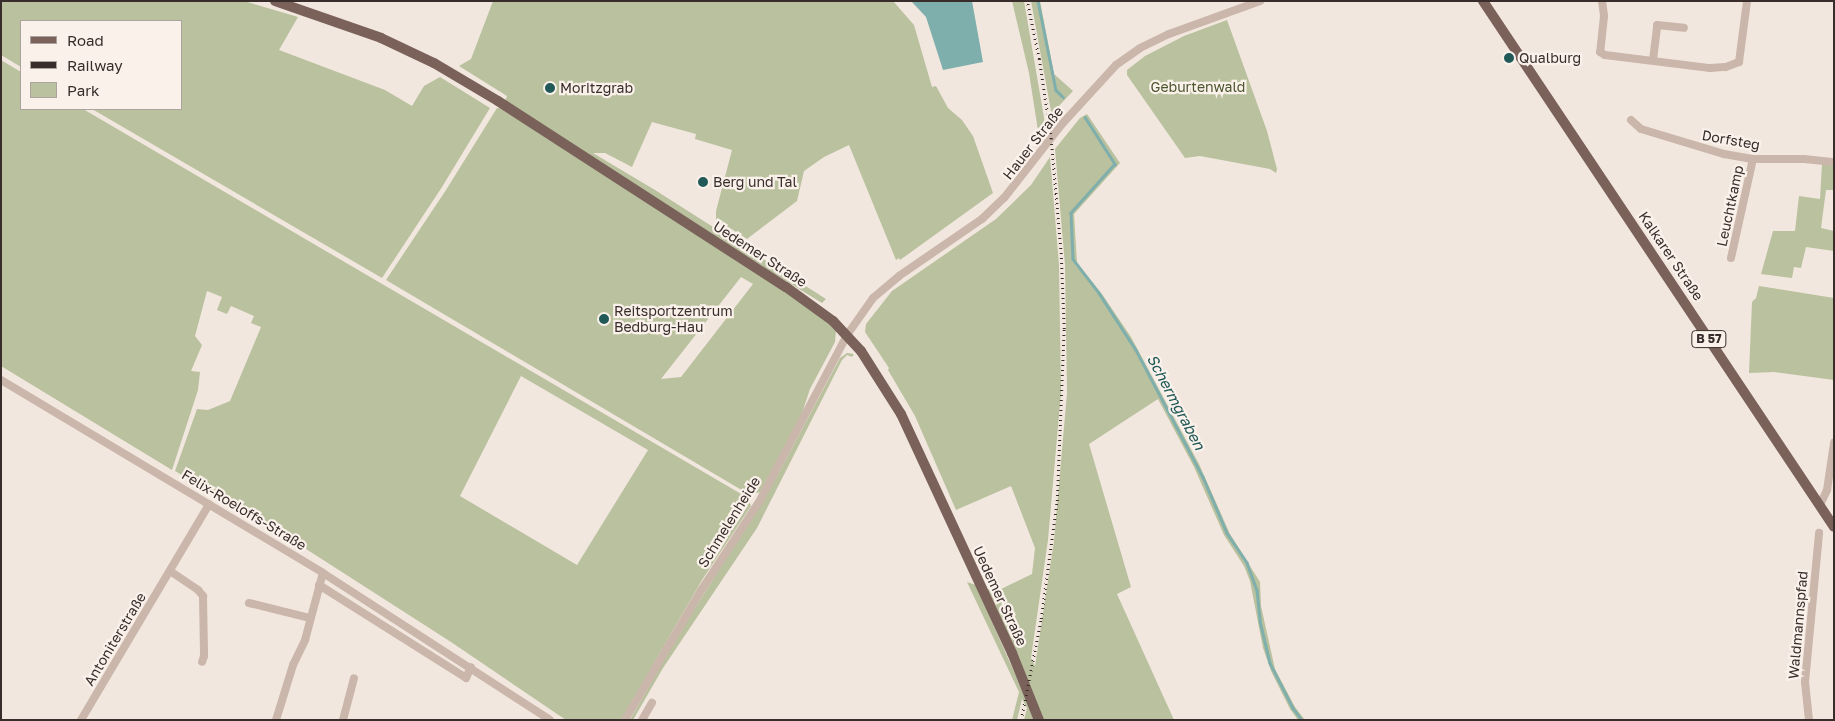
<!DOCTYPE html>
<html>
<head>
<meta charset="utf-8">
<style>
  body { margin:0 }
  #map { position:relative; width:1835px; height:721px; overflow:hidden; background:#f2e7de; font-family:"Golos Text",sans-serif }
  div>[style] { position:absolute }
  .green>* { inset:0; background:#b9c19e }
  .water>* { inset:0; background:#7eafac }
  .stream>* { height:2.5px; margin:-1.25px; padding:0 1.25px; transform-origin:1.25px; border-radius:1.25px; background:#7eafac }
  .minor>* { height:8px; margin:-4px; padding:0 4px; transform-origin:4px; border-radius:4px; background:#cab6aa }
  .major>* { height:10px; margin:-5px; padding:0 5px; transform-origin:5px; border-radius:5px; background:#7a625b }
  .rail>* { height:2.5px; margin-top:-1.25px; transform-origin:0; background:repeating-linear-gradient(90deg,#382d2a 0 1px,transparent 0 5px) }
  .dots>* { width:14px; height:14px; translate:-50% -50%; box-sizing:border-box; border:2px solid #faf1eb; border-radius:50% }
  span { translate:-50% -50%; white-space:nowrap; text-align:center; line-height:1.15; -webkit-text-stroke:4.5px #faf1eb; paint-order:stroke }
  .shield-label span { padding:1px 4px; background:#faf1eb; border:1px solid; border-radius:4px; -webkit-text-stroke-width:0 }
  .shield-label { font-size:12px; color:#382d2a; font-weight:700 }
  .poi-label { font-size:14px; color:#382d2a }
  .left { translate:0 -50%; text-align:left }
  .park-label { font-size:14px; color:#4b562e }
  .street-label { font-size:14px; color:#382d2a }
  .water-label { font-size:15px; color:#205957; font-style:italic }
  .frame { position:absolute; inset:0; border:2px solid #382d2a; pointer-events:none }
  .legend { position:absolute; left:20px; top:20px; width:162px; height:90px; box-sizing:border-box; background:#faf1eb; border:1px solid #aca39e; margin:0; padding:6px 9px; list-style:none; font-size:15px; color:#382d2a }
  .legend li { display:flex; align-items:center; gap:10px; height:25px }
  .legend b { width:25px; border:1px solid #aca39e }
</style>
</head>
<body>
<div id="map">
  <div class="green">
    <i style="clip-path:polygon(1px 1px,244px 1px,298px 17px,279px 50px,385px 90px,412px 106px,424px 86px,440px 77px,490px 108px,442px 187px,382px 278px,92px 109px,181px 109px,181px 21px,21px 21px,21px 67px,1px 55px)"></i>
    <i style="clip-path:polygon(493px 1px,893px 1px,914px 25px,932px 87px,936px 86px,948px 108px,962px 120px,973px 136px,993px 193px,900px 260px,899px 258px,896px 260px,849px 145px,824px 157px,804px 171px,797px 201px,747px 239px,716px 219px,716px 211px,732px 150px,695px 139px,696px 134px,652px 122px,632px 167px,605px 153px,593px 153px,655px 190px,826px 299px,822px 303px,724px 243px,505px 101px,507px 96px,459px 66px,471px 59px)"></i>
    <i style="clip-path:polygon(1012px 1px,1024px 1px,1046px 129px,1039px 137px,1029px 73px)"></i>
    <i style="clip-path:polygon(1031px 1px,1040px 1px,1054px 74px,1073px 91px,1056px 109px,1056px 119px,1053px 122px)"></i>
    <i style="clip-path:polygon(1227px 20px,1267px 131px,1277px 169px,1276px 173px,1270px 169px,1200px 156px,1185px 158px,1127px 75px,1127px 70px,1145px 56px,1184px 36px)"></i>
    <i style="clip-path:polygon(evenodd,1px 60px,21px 72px,21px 109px,83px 109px,748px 498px,751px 506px,702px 580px,621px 720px,566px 720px,451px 642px,278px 531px,175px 471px,197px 409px,208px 410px,230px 401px,261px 327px,251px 323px,254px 316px,231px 306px,227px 314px,217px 310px,222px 297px,207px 291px,195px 336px,202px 345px,191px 371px,200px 372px,198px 390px,172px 470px,1px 366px,1px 60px,521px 376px,648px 450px,577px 565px,460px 496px,521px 376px)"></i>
    <i style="clip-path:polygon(evenodd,497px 108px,502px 108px,815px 311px,836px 330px,835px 342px,810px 389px,801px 416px,760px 492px,750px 495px,386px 280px,446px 190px,497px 108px,741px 277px,753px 284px,681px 377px,661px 379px,741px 277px)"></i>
    <i style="clip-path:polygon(1087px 114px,1120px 163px,1074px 214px,1077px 263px,1102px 294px,1131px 337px,1199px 464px,1230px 534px,1260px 582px,1261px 606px,1275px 669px,1295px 707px,1305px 720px,1298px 720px,1290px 709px,1271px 671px,1263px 648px,1250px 581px,1244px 566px,1224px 535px,1194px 467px,1158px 399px,1089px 444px,1131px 587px,1117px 594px,1174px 720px,1043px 720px,985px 588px,995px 592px,1032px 574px,1035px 548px,1011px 486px,956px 510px,915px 416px,888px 370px,889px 368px,865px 332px,866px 324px,892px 291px,996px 219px,1031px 185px,1050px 157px,1059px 265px,1061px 392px,1048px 540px,1031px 658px,1035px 666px,1054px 541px,1067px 393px,1065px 265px,1055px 149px,1080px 118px)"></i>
    <i style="clip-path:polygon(1822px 164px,1834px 166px,1834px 190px,1826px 190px,1821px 228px,1834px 231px,1834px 251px,1806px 247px,1801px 268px,1794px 267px,1792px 278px,1761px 274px,1773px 231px,1795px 231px,1799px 196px,1820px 199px)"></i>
    <i style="clip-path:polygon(1759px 286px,1834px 298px,1834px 380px,1774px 372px,1749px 373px,1752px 302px,1756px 298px)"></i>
    <i style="clip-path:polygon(847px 353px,854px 354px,852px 357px,847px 355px,842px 360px,757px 528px,663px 668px,633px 720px,630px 720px,674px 642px,777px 476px,840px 358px)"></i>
    <i style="clip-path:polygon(967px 582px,976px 585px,1035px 720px,1024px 720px,1027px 708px,1022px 699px,1017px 720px,1012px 720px,1019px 692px)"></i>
  </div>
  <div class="water">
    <i style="clip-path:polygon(911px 1px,972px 1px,983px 62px,943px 70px,926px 17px)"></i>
  </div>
  <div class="stream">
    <i style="left:1038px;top:1px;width:91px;rotate:78.6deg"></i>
    <i style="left:1056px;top:90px;width:10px;rotate:45deg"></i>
    <i style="left:1085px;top:117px;width:56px;rotate:57.4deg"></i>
    <i style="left:1115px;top:164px;width:66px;rotate:131.9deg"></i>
    <i style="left:1071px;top:213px;width:46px;rotate:87.5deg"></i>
    <i style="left:1073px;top:259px;width:43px;rotate:52.6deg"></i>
    <i style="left:1099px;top:293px;width:68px;rotate:57deg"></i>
    <i style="left:1136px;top:350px;width:144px;rotate:62.2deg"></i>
    <i style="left:1203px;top:477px;width:61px;rotate:66.8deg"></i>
    <i style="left:1227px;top:533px;width:36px;rotate:56deg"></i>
    <i style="left:1247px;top:563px;width:29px;rotate:70deg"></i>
    <i style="left:1257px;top:590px;width:31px;rotate:84deg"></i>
    <i style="left:1260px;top:621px;width:43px;rotate:76.6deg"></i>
    <i style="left:1270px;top:663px;width:51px;rotate:62.9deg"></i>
    <i style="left:1293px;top:708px;width:15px;rotate:53deg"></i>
  </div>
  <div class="minor">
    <i style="left:1602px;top:1px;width:15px;rotate:82deg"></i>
    <i style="left:1604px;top:16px;width:36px;rotate:96deg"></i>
    <i style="left:1600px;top:52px;width:6px;rotate:31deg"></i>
    <i style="left:1605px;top:55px;width:106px;rotate:7.1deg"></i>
    <i style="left:1710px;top:68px;width:16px;rotate:-4deg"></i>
    <i style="left:1726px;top:67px;width:14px;rotate:-21deg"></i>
    <i style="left:1739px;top:62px;width:62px;rotate:-82.5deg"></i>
    <i style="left:1653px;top:60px;width:35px;rotate:-83deg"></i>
    <i style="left:1657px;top:25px;width:27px;rotate:6deg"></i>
    <i style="left:1631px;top:120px;width:13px;rotate:42deg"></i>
    <i style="left:1641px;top:129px;width:87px;rotate:16.8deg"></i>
    <i style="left:1724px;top:154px;width:29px;rotate:10deg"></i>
    <i style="left:1753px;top:159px;width:51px"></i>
    <i style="left:1804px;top:159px;width:30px;rotate:6deg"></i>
    <i style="left:1731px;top:258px;width:101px;rotate:-77.5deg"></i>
    <i style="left:1px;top:380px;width:375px;rotate:30.9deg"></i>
    <i style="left:323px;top:573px;width:270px;rotate:32.9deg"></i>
    <i style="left:1820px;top:505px;width:17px;rotate:-65deg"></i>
    <i style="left:1827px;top:490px;width:48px;rotate:-81.5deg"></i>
    <i style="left:170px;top:571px;width:34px;rotate:34deg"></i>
    <i style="left:198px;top:590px;width:8px;rotate:50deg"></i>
    <i style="left:203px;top:596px;width:60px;rotate:89deg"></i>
    <i style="left:204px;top:656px;width:6px;rotate:108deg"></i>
    <i style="left:319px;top:585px;width:174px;rotate:32.3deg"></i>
    <i style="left:466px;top:678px;width:12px;rotate:-66deg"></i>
    <i style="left:249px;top:603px;width:63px;rotate:13.8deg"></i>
    <i style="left:81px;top:720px;width:251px;rotate:-59.3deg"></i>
    <i style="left:276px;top:720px;width:58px;rotate:-72.8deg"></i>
    <i style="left:293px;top:665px;width:28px;rotate:-64deg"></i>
    <i style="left:305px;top:640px;width:69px;rotate:-75deg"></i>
    <i style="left:343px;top:720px;width:43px;rotate:-75.3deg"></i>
    <i style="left:625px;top:720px;width:152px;rotate:-59.6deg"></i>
    <i style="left:702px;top:589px;width:104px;rotate:-56.8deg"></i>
    <i style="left:759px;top:502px;width:189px;rotate:-62.2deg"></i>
    <i style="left:847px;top:335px;width:45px;rotate:-54.9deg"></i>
    <i style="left:873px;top:298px;width:34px;rotate:-40deg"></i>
    <i style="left:899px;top:276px;width:101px;rotate:-34.5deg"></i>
    <i style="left:982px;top:219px;width:30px;rotate:-44deg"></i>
    <i style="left:1004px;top:198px;width:94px;rotate:-51.9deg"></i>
    <i style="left:1062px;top:124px;width:80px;rotate:-47.5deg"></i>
    <i style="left:1116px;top:65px;width:29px;rotate:-35deg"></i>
    <i style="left:1140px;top:48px;width:32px;rotate:-26deg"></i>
    <i style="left:1169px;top:34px;width:97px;rotate:-19.9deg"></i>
    <i style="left:642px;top:720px;width:20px;rotate:-60deg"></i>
    <i style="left:1809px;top:720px;width:38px;rotate:-96deg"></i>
    <i style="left:1805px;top:682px;width:150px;rotate:-84.6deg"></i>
  </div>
  <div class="major">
    <i style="left:275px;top:1px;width:112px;rotate:19.2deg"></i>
    <i style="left:381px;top:38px;width:59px;rotate:25.3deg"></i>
    <i style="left:434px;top:63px;width:74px;rotate:30.7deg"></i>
    <i style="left:498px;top:101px;width:343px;rotate:32.9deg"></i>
    <i style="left:786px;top:287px;width:58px;rotate:35.9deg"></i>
    <i style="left:833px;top:321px;width:41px;rotate:47deg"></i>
    <i style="left:861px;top:351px;width:75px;rotate:57.6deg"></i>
    <i style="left:901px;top:414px;width:264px;rotate:65.1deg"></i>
    <i style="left:1012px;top:653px;width:72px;rotate:68.1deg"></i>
    <i style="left:1483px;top:1px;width:632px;rotate:56.28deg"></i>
  </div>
  <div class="rail">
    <i style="left:1021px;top:720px;width:103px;rotate:-78.8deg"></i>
    <i style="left:1041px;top:619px;width:119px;rotate:-82.3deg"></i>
    <i style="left:1057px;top:501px;width:172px;rotate:-87.7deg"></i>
    <i style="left:1064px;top:329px;width:75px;rotate:-92.3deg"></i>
    <i style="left:1061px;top:254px;width:115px;rotate:-95deg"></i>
    <i style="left:1051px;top:139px;width:81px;rotate:-98.5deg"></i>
    <i style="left:1039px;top:59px;width:59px;rotate:-101.7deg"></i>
  </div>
  <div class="dots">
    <i style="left:1509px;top:58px;background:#205957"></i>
    <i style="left:550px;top:88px;background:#205957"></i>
    <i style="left:703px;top:182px;background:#205957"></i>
    <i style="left:604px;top:319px;background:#205957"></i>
  </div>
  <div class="shield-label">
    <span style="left:1709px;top:339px">B 57</span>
  </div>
  <div class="poi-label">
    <span class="left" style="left:1519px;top:58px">Qualburg</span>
    <span class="left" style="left:560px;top:88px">Moritzgrab</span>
    <span class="left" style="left:713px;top:182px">Berg und Tal</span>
    <span class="left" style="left:614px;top:319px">Reitsportzentrum<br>Bedburg-Hau</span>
  </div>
  <div class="park-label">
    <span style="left:1198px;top:87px">Geburtenwald</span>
  </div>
  <div class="street-label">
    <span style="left:1731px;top:140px;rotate:10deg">Dorfsteg</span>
    <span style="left:1033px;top:143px;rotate:-52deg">Hauer Straße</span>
    <span style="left:1730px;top:206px;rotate:-78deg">Leuchtkamp</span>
    <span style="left:760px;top:254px;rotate:33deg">Uedemer Straße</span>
    <span style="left:1671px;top:256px;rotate:56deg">Kalkarer Straße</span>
    <span style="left:244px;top:510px;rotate:31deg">Felix-Roeloffs-Straße</span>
    <span style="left:729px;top:522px;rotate:-58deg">Schmelenheide</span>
    <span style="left:1000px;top:596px;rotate:65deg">Uedemer Straße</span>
    <span style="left:1798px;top:625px;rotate:-85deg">Waldmannspfad</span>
    <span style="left:115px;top:639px;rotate:-59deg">Antoniterstraße</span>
  </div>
  <div class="water-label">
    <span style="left:1176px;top:402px;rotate:62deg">Schermgraben</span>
  </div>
  <div class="frame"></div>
  <ul class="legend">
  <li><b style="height:6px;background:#7a625b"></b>Road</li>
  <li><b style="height:6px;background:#382d2a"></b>Railway</li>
  <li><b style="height:14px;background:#b9c19e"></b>Park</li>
  </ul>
</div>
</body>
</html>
